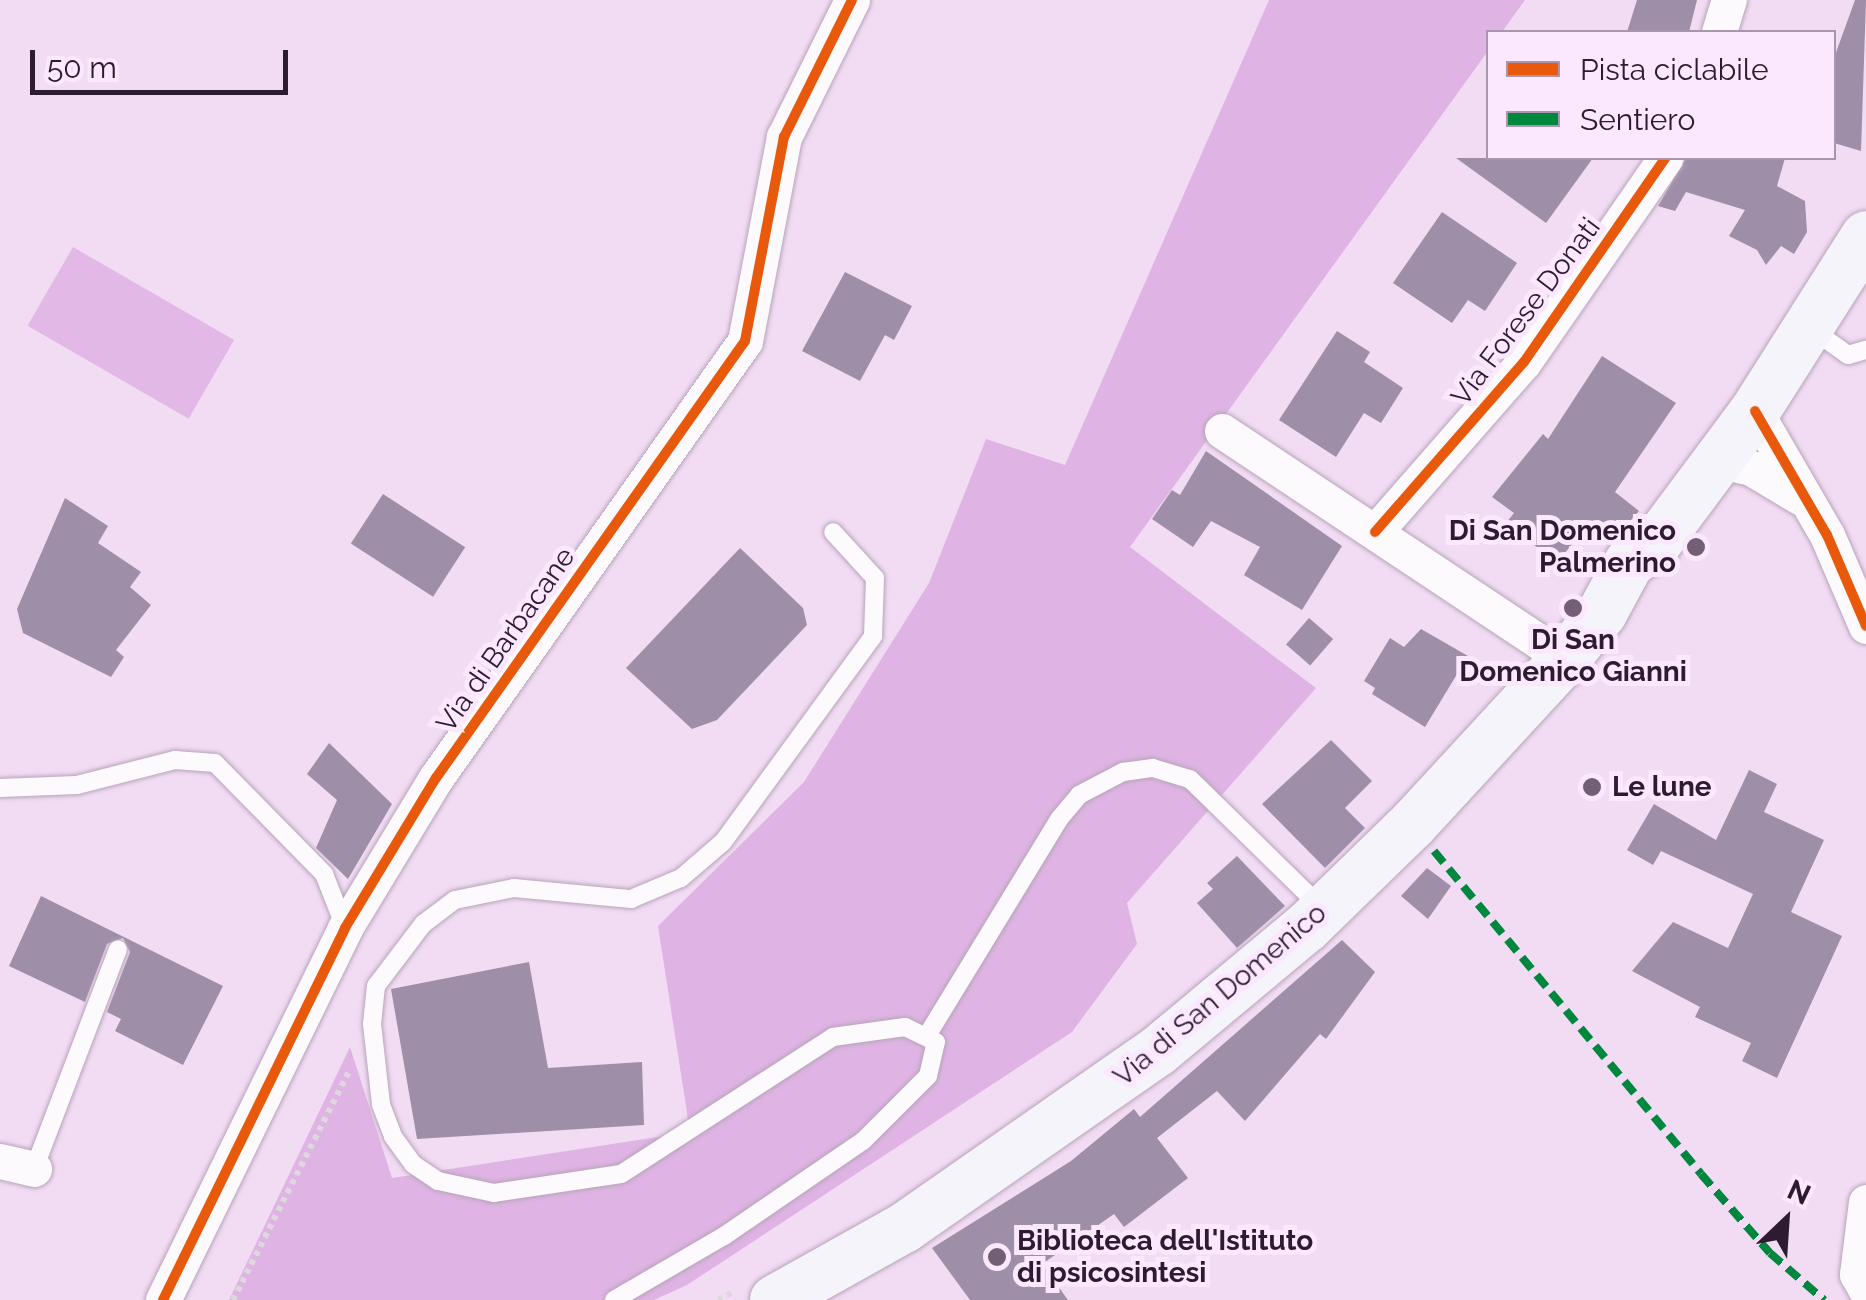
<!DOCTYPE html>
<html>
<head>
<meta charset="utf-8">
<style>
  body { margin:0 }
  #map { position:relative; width:1866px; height:1300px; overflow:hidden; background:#f2dcf4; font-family:Raleway,sans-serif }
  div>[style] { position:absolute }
  .green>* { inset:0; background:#e2b8e6; transform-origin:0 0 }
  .forest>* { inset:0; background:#dfb4e4 }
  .building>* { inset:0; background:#9f8ea7; transform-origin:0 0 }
  .path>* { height:6px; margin-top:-3px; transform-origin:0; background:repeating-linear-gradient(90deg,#ded7de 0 5px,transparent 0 10px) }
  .roads { filter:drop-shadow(0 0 2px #b7a4b9) drop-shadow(0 0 2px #b7a4b9) }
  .lane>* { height:18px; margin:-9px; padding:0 9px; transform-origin:9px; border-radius:9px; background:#fdfafd }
  .street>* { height:35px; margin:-17.5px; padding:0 17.5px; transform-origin:17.5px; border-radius:17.5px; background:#fdfafd }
  .secondary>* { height:50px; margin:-25px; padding:0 25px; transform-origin:25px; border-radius:25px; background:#f5f4fa }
  .quiet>* { height:8px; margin-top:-4px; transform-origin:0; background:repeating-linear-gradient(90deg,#00873e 0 15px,transparent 0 23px) }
  .cycleway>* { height:10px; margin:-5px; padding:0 5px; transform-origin:5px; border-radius:5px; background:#e8590c }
  .dots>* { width:28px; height:28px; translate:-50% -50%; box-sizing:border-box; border:5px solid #fbe7fe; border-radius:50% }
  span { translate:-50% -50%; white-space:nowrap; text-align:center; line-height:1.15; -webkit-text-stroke:10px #fbe7fe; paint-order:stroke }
  .street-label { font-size:28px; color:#2d1b30 }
  .poi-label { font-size:28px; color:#2d1b30; font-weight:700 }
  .right { translate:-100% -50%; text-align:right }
  .left { translate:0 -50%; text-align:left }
  .legend { position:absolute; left:1486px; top:30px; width:350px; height:130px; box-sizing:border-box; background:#fbe7fe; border:2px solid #a995ac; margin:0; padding:12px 18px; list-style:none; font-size:30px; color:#2d1b30 }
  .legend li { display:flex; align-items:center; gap:20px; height:50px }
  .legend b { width:50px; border:2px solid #a995ac }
  .north { position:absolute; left:1736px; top:1170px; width:100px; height:100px; -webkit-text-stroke:8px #fbe7fe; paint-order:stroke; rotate:25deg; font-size:28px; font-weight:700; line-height:40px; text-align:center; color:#2d1b30 }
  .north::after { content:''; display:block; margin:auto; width:35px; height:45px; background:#2d1b30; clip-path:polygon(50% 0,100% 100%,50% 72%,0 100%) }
  .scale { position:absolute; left:30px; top:50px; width:258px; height:45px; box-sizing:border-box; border:5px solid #2d1b30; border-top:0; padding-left:12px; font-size:30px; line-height:35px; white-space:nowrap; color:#2d1b30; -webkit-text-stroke:8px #fbe7fe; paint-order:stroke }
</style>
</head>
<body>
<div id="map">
  <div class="green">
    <i style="left:73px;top:247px;width:186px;height:91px;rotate:30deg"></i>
  </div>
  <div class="forest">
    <i style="clip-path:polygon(1269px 0,1525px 0,1502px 32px,1488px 32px,1488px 51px,1130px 547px,1316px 688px,1127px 903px,1137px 944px,1072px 1032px,687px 1285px,654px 1300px,229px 1300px,350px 1047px,392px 1178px,690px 1132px,658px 926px,804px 782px,929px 583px,986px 439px,1065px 465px)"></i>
  </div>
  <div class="building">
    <i style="clip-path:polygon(1637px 0,1697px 0,1689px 32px,1627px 32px)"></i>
    <i style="clip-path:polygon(1855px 0,1866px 0,1861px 151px,1834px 143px,1834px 58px)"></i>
    <i style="clip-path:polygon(1456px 158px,1593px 158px,1546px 223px)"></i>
    <i style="clip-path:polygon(1686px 158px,1785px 158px,1777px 186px,1805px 201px,1807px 232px,1794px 254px,1781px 246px,1766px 265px,1757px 250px,1729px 236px,1745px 210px,1686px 192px,1675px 211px,1658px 206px)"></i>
    <i style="clip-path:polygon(1442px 212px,1517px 263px,1485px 311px,1468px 300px,1452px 323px,1393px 283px)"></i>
    <i style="clip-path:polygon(845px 272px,912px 306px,894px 340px,885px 335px,860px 381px,802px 351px)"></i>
    <i style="clip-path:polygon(1337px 331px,1370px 352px,1364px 362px,1403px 388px,1381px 423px,1364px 413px,1336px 457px,1279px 420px)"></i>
    <i style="clip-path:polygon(1602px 356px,1676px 403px,1615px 492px,1639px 511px,1615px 538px,1591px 520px,1557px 563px,1506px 523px,1514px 513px,1492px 497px,1543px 434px,1548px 439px)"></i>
    <i style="clip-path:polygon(1206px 451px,1342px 546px,1302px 610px,1244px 575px,1260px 547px,1211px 521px,1193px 547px,1152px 519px,1172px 490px,1180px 495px)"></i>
    <i style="left:383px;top:494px;width:98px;height:59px;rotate:33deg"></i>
    <i style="clip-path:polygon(65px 498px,108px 526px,98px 543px,141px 572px,130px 587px,151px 605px,116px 650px,124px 657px,111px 677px,23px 633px,17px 609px)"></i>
    <i style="clip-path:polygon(740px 548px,803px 608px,807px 625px,717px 720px,692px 729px,626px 668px)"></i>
    <i style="left:1309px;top:618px;width:32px;height:35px;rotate:41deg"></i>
    <i style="clip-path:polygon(1421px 629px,1468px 656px,1425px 727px,1372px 694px,1375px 688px,1364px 681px,1390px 638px,1404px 647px)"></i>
    <i style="clip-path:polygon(1331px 740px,1372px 781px,1345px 808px,1365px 828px,1325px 868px,1262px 804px)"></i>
    <i style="clip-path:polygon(329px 743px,392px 804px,348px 879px,316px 848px,337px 800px,307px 774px)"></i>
    <i style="clip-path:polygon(1749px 770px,1777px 784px,1764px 812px,1824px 840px,1791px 912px,1842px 936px,1777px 1078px,1742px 1061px,1751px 1043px,1695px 1017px,1700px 1007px,1632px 971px,1673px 922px,1728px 948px,1753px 894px,1661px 851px,1653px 865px,1627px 850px,1654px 804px,1716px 840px)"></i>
    <i style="clip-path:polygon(1237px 856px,1285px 906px,1237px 948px,1197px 903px,1213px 889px,1207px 883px)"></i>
    <i style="clip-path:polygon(1427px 868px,1451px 886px,1428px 919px,1401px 896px)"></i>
    <i style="clip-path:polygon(41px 896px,223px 986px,183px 1065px,115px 1031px,121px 1019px,107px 1012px,130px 952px,123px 938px,107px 944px,85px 1002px,9px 966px)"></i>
    <i style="clip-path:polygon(1342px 940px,1375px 972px,1326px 1039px,1320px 1034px,1245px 1121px,1217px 1091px,1157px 1138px,1188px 1178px,1124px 1227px,1114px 1214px,1042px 1264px,1068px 1300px,970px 1300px,932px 1248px,1071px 1161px,1134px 1109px,1140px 1117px)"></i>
    <i style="clip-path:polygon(529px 962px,548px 1068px,642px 1062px,644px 1125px,417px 1139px,391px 989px)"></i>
  </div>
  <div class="path">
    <i style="left:233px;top:1300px;width:259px;rotate:-63.1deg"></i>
    <i style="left:718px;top:1300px;width:19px;rotate:-28deg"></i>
  </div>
  <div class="roads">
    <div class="lane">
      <i style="left:1809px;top:327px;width:48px;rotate:35.7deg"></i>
      <i style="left:1848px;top:355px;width:19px;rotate:-16deg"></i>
      <i style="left:0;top:788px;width:77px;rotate:-2.2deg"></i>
      <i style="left:77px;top:785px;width:101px;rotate:-14.3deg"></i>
      <i style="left:175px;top:760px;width:40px;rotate:4.3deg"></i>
      <i style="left:215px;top:763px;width:156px;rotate:45.5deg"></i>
      <i style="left:324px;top:874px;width:57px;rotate:68.4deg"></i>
      <i style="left:928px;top:1034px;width:253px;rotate:-58.6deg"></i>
      <i style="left:1060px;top:818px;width:30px;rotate:-50deg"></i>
      <i style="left:1079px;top:795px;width:50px;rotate:-27.6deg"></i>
      <i style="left:1123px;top:772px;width:30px;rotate:-8deg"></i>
      <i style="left:1153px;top:768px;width:39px;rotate:17deg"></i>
      <i style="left:1190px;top:779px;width:187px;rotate:44.4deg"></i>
      <i style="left:34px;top:1169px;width:235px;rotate:-69.1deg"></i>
      <i style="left:614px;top:1300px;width:127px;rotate:-30.2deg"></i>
      <i style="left:724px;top:1236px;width:168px;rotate:-34.4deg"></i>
      <i style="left:863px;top:1141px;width:92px;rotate:-45deg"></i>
      <i style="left:928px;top:1076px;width:35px;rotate:-77deg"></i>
      <i style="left:936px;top:1042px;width:34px;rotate:-154deg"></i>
      <i style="left:905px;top:1027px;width:73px;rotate:172.1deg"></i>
      <i style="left:833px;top:1037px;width:252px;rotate:147.1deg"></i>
      <i style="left:621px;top:1174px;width:128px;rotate:171.5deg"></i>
      <i style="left:494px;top:1193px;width:57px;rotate:-167.9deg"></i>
      <i style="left:438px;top:1181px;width:30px;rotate:-146deg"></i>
      <i style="left:413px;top:1164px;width:34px;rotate:-126deg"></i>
      <i style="left:393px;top:1136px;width:34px;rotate:-111deg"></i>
      <i style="left:381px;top:1104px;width:81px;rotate:-96.4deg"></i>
      <i style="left:372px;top:1024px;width:38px;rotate:-84deg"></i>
      <i style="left:376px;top:986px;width:78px;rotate:-52.8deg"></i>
      <i style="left:423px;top:924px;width:40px;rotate:-37deg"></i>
      <i style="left:455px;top:900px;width:60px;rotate:-11.5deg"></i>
      <i style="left:514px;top:888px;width:118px;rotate:5.4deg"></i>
      <i style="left:631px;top:899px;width:54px;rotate:-22.8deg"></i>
      <i style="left:681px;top:878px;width:55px;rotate:-40.6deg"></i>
      <i style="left:723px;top:842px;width:255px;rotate:-53.9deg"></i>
      <i style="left:873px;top:636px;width:58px;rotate:-88deg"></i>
      <i style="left:875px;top:578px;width:62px;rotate:-132.4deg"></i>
    </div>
    <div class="street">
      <i style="left:1719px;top:32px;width:34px;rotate:-73deg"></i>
      <i style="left:1755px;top:411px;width:143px;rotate:59.9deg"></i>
      <i style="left:1827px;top:535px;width:99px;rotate:66.8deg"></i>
      <i style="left:1222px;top:431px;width:412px;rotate:33.6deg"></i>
      <i style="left:1719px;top:461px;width:33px;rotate:12deg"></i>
      <i style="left:1751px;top:468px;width:58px;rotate:31deg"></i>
      <i style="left:1375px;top:532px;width:226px;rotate:-48.8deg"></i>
      <i style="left:1524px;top:362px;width:248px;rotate:-55.3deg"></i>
      <i style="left:0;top:1161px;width:35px;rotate:13deg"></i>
      <i style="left:1866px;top:1202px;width:73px;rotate:97.1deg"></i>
      <i style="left:1857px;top:1274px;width:18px;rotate:61deg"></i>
      <i style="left:163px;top:1300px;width:414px;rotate:-63.9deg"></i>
      <i style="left:345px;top:928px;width:175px;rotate:-58.8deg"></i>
      <i style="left:436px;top:778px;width:535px;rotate:-54.74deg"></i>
      <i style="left:745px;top:341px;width:208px;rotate:-79.2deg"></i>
      <i style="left:784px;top:137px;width:153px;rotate:-63.6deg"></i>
    </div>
    <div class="secondary">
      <i style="left:775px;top:1300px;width:148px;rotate:-29.2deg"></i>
      <i style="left:904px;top:1228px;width:310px;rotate:-34.9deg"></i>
      <i style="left:1158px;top:1051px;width:194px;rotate:-39.8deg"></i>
      <i style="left:1307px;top:927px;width:146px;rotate:-44.2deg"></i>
      <i style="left:1412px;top:825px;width:226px;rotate:-47.3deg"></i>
      <i style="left:1565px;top:659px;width:59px;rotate:-51.2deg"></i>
      <i style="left:1602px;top:613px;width:57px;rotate:-61.6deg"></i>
      <i style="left:1629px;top:563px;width:32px;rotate:-35deg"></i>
      <i style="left:1655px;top:545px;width:167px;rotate:-53.3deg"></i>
      <i style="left:1755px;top:411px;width:207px;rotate:-57.6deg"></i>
    </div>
  </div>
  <div class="quiet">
    <i style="left:1434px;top:851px;width:419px;rotate:50.4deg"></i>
    <i style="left:1701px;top:1174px;width:105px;rotate:48.9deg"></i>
    <i style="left:1770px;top:1253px;width:72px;rotate:41deg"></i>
  </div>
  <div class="cycleway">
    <i style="left:1755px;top:411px;width:143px;rotate:59.9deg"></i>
    <i style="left:1827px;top:535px;width:99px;rotate:66.8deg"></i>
    <i style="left:1375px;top:532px;width:226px;rotate:-48.8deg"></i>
    <i style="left:1524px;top:362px;width:248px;rotate:-55.3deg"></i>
    <i style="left:163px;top:1300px;width:414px;rotate:-63.9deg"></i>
    <i style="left:345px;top:928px;width:175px;rotate:-58.8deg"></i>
    <i style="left:436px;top:778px;width:535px;rotate:-54.74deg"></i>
    <i style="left:745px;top:341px;width:208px;rotate:-79.2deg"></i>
    <i style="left:784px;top:137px;width:153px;rotate:-63.6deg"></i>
  </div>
  <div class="dots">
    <i style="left:1696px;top:547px;background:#725f75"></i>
    <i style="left:1573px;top:608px;background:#725f75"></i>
    <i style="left:1592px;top:787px;background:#725f75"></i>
    <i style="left:997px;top:1257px;background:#725f75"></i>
  </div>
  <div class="street-label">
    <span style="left:1526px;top:312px;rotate:-53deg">Via Forese Donati</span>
    <span style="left:506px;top:640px;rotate:-55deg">Via di Barbacane</span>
    <span style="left:1220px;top:995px;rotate:-40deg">Via di San Domenico</span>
  </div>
  <div class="poi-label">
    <span class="right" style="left:1676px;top:547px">Di San Domenico<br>Palmerino</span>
    <span style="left:1573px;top:656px">Di San<br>Domenico Gianni</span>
    <span class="left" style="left:1612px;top:787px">Le lune</span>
    <span class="left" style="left:1017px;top:1257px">Biblioteca dell'Istituto<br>di psicosintesi</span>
  </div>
  <ul class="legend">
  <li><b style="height:12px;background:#e8590c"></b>Pista ciclabile</li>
  <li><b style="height:12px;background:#00873e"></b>Sentiero</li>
  </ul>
  <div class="north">N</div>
  <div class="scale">50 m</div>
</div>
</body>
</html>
